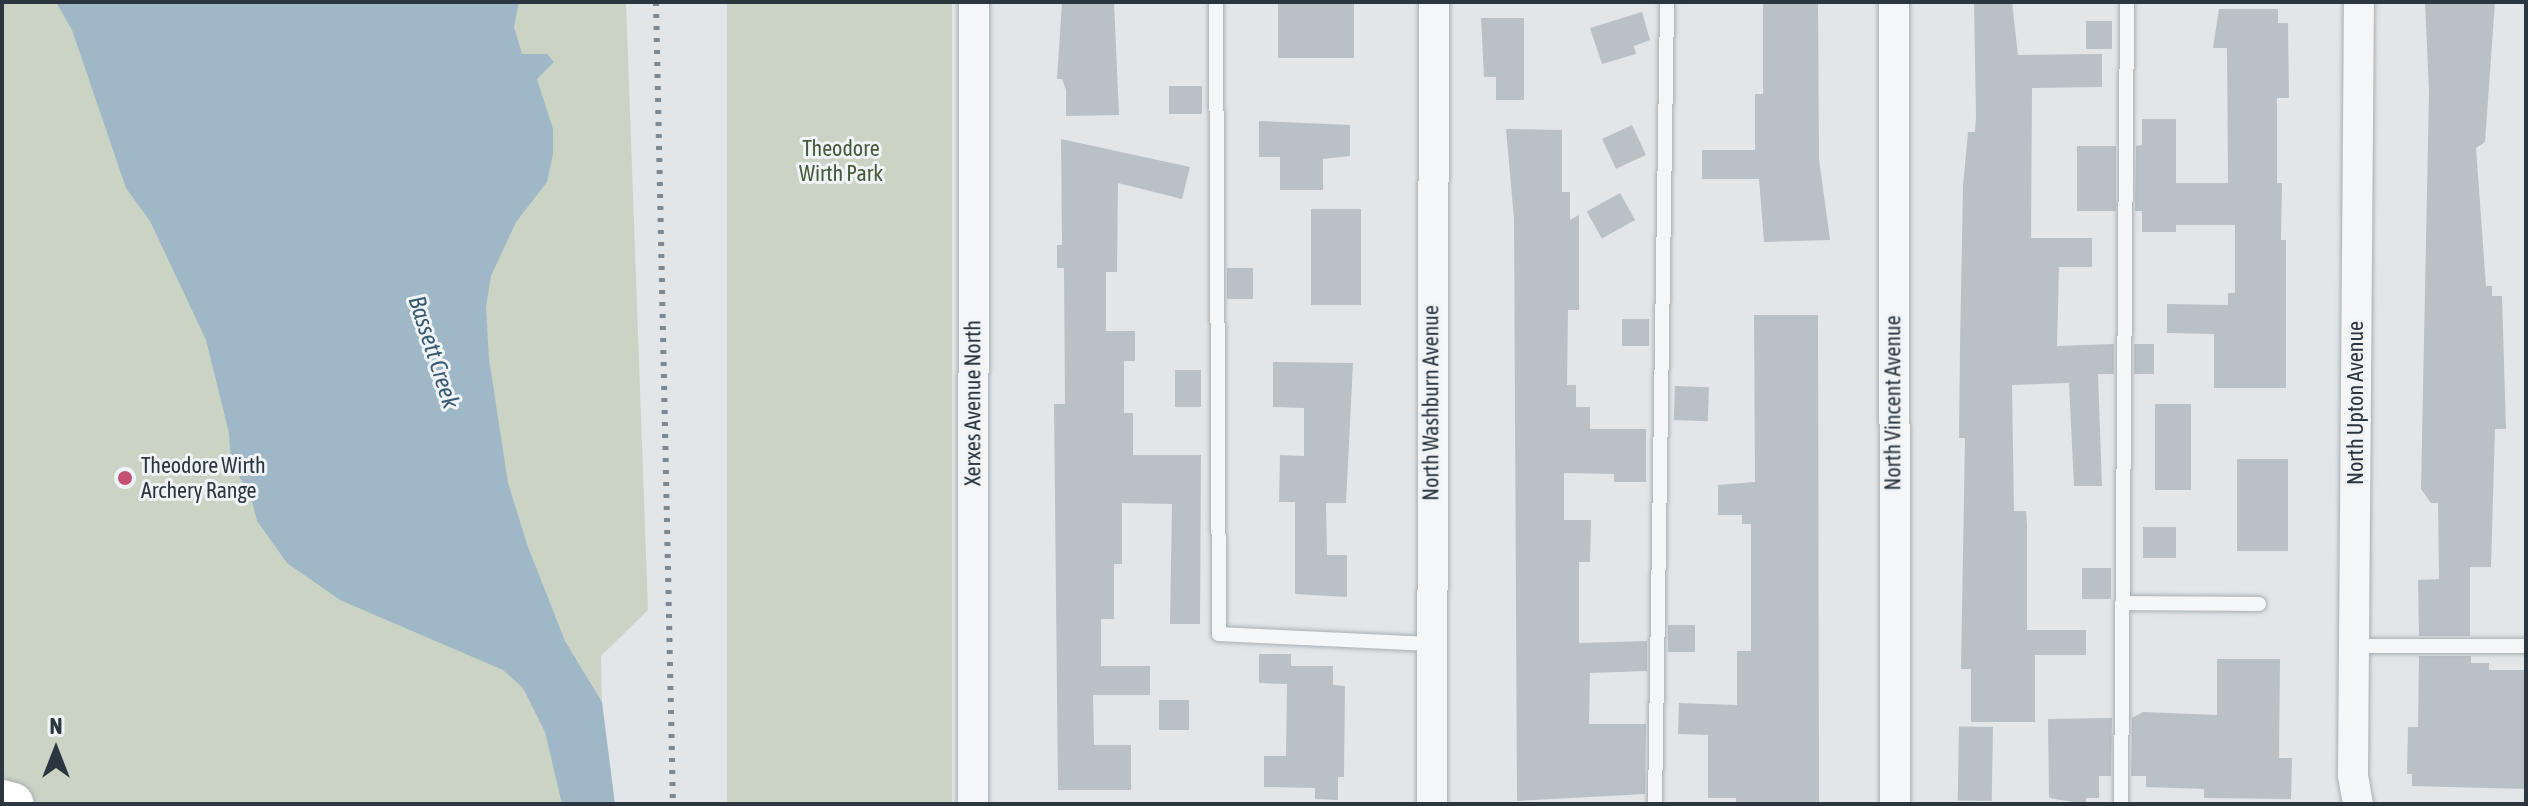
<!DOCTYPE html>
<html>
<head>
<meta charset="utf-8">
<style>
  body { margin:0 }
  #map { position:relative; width:2528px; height:806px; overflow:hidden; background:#e2e6e9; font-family:"Asap Condensed",sans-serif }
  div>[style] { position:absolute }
  .green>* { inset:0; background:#cad3c4; transform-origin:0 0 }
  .water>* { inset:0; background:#9fb8c7 }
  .building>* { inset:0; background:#b9c0c6; transform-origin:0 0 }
  .roads { filter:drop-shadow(0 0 2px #a7aeb3) drop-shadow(0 0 2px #a7aeb3) }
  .lane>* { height:14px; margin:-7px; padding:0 7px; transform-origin:7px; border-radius:7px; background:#f4f6f8 }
  .street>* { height:30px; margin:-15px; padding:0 15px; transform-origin:15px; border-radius:15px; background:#f4f6f8 }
  .secondary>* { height:42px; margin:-21px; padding:0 21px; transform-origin:21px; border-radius:21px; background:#fff }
  .rail>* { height:6px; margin-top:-3px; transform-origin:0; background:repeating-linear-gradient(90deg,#7c8892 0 4px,transparent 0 12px) }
  .dots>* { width:22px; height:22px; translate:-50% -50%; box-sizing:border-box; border:4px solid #f1f4f7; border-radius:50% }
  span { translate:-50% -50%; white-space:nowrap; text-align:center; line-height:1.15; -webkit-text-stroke:6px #f1f4f7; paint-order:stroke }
  .park-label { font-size:22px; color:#445b39 }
  .street-label { font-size:22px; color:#2b3640 }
  .poi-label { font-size:22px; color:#2b3640 }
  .left { translate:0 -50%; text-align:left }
  .water-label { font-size:24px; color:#385a72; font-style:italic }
  .frame { position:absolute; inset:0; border:4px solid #2b3640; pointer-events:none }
  .north { position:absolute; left:16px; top:710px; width:80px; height:80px; -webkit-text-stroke:6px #f1f4f7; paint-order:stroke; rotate:0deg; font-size:22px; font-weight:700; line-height:32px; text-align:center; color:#2b3640 }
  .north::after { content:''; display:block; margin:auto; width:28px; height:36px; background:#2b3640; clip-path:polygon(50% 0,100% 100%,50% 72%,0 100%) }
</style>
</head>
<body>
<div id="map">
  <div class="green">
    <i style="clip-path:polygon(2px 2px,626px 2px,648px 610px,601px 656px,604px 804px,2px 804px)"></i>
    <i style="left:727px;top:2px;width:225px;height:802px"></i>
  </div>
  <div class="water">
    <i style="clip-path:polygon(56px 2px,519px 2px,514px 27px,522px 54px,547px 54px,554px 62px,537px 79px,553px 129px,553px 154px,547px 182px,516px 222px,491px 276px,486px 307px,489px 359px,508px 483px,528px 547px,565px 641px,602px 702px,615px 804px,562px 804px,545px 732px,523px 688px,503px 670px,340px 600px,287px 563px,257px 521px,250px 493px,231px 464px,229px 433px,206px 340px,150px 221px,126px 188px,72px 30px)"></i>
  </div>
  <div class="building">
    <i style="clip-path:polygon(1062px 2px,1114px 2px,1119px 115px,1066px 116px,1066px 90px,1062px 79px,1057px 79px)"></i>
    <i style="left:1278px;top:2px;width:76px;height:56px"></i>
    <i style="clip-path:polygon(1763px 2px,1818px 2px,1819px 159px,1830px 240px,1764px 242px,1759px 179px,1702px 179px,1702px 150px,1755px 150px,1755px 94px,1763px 94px)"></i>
    <i style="clip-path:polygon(1974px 2px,2012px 2px,2018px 55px,2102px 54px,2102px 87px,2032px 88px,2031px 238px,2092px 238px,2092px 267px,2059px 267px,2057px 346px,2114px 344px,2114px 374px,2098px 374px,2102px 486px,2074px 486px,2069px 383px,2012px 385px,2014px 511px,2026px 511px,2027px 525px,2027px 630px,2086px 630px,2086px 655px,2035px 655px,2035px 722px,1971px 722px,1971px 669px,1961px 669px,1965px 438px,1959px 438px,1960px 347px,1963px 186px,1968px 132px,1975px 132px,1976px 117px)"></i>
    <i style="clip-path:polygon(2425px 2px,2495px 2px,2485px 142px,2476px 148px,2486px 286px,2492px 286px,2492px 296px,2502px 296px,2506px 429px,2495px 429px,2491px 567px,2470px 567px,2470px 636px,2419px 636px,2418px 580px,2439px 579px,2438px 503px,2431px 503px,2421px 489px,2429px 92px)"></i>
    <i style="clip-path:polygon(2219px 9px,2278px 9px,2278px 23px,2288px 23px,2289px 98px,2277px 98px,2277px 183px,2282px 183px,2281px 240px,2286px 240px,2286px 388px,2214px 388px,2214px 334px,2167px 333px,2167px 304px,2228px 305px,2228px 293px,2235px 293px,2235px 225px,2176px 225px,2176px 232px,2142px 232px,2142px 211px,2135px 211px,2136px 146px,2142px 145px,2142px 119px,2176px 119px,2176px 183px,2228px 183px,2227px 48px,2213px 48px)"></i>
    <i style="clip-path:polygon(1642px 12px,1650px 40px,1634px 46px,1636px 54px,1602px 64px,1590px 28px)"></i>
    <i style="clip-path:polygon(1481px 18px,1524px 18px,1524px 100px,1496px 100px,1496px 77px,1484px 77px)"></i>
    <i style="left:2086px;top:21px;width:26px;height:28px"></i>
    <i style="left:1169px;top:86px;width:33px;height:28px"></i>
    <i style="clip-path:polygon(1259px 121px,1350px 125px,1350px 156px,1323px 159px,1323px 190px,1280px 190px,1280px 157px,1259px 157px)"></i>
    <i style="left:1632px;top:125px;width:33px;height:33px;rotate:65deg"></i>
    <i style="clip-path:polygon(1506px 129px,1562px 130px,1562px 192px,1570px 192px,1570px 220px,1579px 215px,1579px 310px,1568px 310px,1567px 385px,1576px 385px,1576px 407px,1590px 407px,1590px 429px,1646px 429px,1646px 482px,1614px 482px,1614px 474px,1564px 473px,1564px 520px,1591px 520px,1590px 562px,1579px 562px,1579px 643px,1647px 641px,1647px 671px,1590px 673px,1589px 724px,1646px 724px,1645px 794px,1517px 801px,1514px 219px)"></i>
    <i style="clip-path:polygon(1061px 139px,1190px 167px,1182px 199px,1118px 183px,1117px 272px,1106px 272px,1106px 331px,1135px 331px,1135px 361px,1124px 361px,1124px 413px,1133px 413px,1133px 455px,1201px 455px,1200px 624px,1170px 624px,1172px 504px,1122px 503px,1122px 564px,1114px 564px,1114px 619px,1101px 619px,1101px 666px,1150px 666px,1150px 695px,1093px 695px,1094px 745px,1131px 745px,1131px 790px,1058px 790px,1054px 404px,1065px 404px,1064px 268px,1057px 268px,1057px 245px,1062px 245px)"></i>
    <i style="left:2077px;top:146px;width:39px;height:65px"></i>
    <i style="left:1620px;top:193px;width:31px;height:38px;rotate:61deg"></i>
    <i style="left:1311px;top:209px;width:50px;height:96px"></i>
    <i style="left:1227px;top:268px;width:26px;height:31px"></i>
    <i style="clip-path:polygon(1754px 315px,1818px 315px,1819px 804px,1736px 804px,1736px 798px,1708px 798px,1708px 735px,1678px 734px,1679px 703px,1737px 705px,1737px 651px,1751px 651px,1751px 524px,1742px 524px,1742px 515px,1718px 515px,1718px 485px,1755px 482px)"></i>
    <i style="left:1622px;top:319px;width:27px;height:27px"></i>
    <i style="left:2134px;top:344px;width:20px;height:30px"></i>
    <i style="clip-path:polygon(1273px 362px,1353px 363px,1346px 503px,1326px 503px,1327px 555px,1347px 555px,1347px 597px,1295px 594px,1295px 502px,1279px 502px,1280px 455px,1304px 456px,1304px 408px,1273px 407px)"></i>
    <i style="left:1175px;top:370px;width:26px;height:37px"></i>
    <i style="left:1675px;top:386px;width:34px;height:34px;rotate:2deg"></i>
    <i style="left:2155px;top:404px;width:36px;height:86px"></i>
    <i style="left:2237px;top:459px;width:51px;height:92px"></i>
    <i style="left:2143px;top:527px;width:33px;height:31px"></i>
    <i style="left:2082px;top:568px;width:29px;height:31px"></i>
    <i style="left:1668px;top:625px;width:27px;height:27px"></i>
    <i style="clip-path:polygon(1259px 654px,1291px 654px,1291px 666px,1333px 666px,1333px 685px,1345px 686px,1344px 777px,1338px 777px,1338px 800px,1315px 799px,1315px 788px,1264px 787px,1264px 756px,1286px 756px,1287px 684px,1259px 683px)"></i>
    <i style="clip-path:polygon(2419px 656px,2471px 656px,2471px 663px,2489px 663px,2489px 670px,2526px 670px,2526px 789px,2412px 786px,2412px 774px,2407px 774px,2408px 727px,2418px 727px)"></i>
    <i style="clip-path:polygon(2217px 659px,2280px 659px,2279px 758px,2292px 758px,2291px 799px,2204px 798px,2204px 789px,2146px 787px,2146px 776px,2131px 776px,2132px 718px,2143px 712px,2217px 715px)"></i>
    <i style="left:1189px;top:700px;width:30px;height:30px;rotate:90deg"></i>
    <i style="clip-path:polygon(2112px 718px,2111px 776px,2099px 776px,2099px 798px,2086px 798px,2086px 804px,2049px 798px,2048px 719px)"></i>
    <i style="left:1993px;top:727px;width:74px;height:34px;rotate:91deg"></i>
  </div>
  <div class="roads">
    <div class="lane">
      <i style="left:1216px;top:2px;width:632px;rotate:89.73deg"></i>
      <i style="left:1219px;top:634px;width:210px;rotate:2.7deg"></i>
      <i style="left:2122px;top:603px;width:137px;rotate:0.4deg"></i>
      <i style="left:2354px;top:646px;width:172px"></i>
      <i style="left:1655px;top:804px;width:802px;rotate:-89.14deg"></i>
      <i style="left:2121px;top:804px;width:802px;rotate:-89.57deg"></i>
    </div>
    <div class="street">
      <i style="left:1894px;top:2px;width:802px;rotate:89.93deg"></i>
      <i style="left:973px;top:804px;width:802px;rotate:-89.93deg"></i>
      <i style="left:1432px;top:804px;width:802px;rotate:-89.86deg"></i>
      <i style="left:2358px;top:804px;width:29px;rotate:-100deg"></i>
      <i style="left:2353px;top:775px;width:773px;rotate:-89.56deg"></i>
    </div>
    <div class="secondary">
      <i style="left:2px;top:801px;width:11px;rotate:15deg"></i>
    </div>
  </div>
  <div class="rail">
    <i style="left:656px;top:2px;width:802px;rotate:88.79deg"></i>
  </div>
  <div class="dots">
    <i style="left:125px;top:478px;background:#c65072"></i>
  </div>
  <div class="park-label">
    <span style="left:841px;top:161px">Theodore<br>Wirth Park</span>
  </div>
  <div class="street-label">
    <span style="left:973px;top:403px;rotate:-90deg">Xerxes Avenue North</span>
    <span style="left:1431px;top:403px;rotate:-90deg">North Washburn Avenue</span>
    <span style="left:1893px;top:403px;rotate:-90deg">North Vincent Avenue</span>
    <span style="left:2356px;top:403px;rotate:-90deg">North Upton Avenue</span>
  </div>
  <div class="poi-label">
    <span class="left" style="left:141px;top:478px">Theodore Wirth<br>Archery Range</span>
  </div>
  <div class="water-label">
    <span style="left:434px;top:352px;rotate:72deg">Bassett Creek</span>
  </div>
  <div class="frame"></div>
  <div class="north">N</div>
</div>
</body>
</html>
